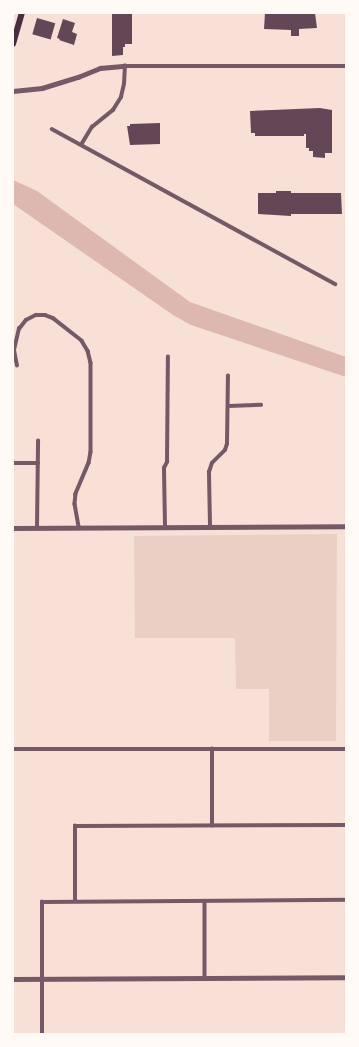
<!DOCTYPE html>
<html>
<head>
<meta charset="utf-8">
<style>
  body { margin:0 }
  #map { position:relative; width:359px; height:1047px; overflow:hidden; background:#f7e1d7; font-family:Commissioner,sans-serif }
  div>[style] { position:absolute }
  .green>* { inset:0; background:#ebcfc5 }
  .water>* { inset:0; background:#dcb8b0 }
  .building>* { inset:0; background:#644757; transform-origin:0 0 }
  .minor>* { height:3.5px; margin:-1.75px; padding:0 1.75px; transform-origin:1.75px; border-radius:1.75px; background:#755966 }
  .tertiary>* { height:4.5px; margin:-2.25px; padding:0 2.25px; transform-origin:2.25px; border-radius:2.25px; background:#755966 }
  .primary>* { height:5.5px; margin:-2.75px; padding:0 2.75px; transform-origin:2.75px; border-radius:2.75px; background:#4a2c40 }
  span { translate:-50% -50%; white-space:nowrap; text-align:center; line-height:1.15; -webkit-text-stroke:3.5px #fffaf5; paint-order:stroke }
  .frame { position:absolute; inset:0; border:14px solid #fffaf5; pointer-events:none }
</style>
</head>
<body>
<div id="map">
  <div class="green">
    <i style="clip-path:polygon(337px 534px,336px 741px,269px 741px,269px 689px,236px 689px,235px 638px,135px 638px,134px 536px)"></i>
  </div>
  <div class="water">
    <i style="clip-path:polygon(13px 180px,37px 191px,190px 302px,346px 357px,346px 377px,191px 325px,173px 315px,13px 204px)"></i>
  </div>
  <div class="building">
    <i style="clip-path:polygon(112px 13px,132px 13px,132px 44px,125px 44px,125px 47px,123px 47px,123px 55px,112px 56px)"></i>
    <i style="clip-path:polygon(265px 13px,315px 13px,317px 28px,299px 29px,299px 36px,291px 36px,291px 30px,264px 29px)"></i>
    <i style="left:37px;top:18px;width:19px;height:17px;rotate:16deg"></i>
    <i style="clip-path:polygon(63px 19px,75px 23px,72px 32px,77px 34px,74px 45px,59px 40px,60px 39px,57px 38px)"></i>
    <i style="clip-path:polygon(320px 108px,332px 110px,332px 153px,325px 153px,325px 158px,313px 157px,313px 151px,309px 151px,309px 148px,306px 148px,306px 134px,304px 134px,304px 136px,255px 136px,255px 133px,251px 133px,250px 111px)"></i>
    <i style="clip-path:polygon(160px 123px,160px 144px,130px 145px,127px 126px,130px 126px,130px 124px)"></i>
    <i style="clip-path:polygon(276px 191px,291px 191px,291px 193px,341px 193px,342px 214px,291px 214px,291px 216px,258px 214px,258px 193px,276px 193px)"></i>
  </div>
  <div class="minor">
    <i style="left:52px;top:129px;width:323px;rotate:28.7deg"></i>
    <i style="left:81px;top:145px;width:21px;rotate:-59deg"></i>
    <i style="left:92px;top:127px;width:27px;rotate:-39deg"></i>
    <i style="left:113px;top:110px;width:15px;rotate:-58deg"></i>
    <i style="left:121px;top:97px;width:13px;rotate:-77deg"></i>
    <i style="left:124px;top:84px;width:18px;rotate:-87deg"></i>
    <i style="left:17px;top:366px;width:16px;rotate:-101deg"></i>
    <i style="left:14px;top:350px;width:22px;rotate:-77deg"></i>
    <i style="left:19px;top:329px;width:11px;rotate:-52deg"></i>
    <i style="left:26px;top:320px;width:11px;rotate:-27deg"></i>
    <i style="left:36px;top:315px;width:9px"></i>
    <i style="left:45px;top:315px;width:9px;rotate:21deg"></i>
    <i style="left:53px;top:318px;width:37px;rotate:38deg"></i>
    <i style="left:82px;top:341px;width:12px;rotate:59deg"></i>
    <i style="left:88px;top:351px;width:12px;rotate:76deg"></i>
    <i style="left:91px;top:363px;width:89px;rotate:90deg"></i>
    <i style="left:91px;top:452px;width:11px;rotate:100deg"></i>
    <i style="left:89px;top:463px;width:34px;rotate:113deg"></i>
    <i style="left:76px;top:494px;width:10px;rotate:96deg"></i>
    <i style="left:75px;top:504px;width:23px;rotate:80deg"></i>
    <i style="left:228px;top:406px;width:33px;rotate:-2deg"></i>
    <i style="left:13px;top:463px;width:25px"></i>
    <i style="left:210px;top:526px;width:54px;rotate:-91.1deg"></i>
    <i style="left:209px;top:472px;width:9px;rotate:-72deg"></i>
    <i style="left:212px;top:463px;width:18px;rotate:-45deg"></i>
    <i style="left:225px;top:450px;width:6px;rotate:-72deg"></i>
    <i style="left:227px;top:444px;width:68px;rotate:-89.2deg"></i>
    <i style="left:165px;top:527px;width:59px;rotate:-91deg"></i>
    <i style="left:164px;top:468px;width:7px;rotate:-63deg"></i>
    <i style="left:167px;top:462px;width:105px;rotate:-89.5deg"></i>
    <i style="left:37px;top:528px;width:87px;rotate:-89.3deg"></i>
    <i style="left:13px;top:749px;width:333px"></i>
    <i style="left:212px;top:826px;width:77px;rotate:-90deg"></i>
    <i style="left:75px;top:901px;width:75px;rotate:-90deg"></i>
    <i style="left:75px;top:826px;width:271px;rotate:-0.2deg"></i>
    <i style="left:205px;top:901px;width:77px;rotate:90deg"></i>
    <i style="left:42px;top:1034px;width:132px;rotate:-90deg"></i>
    <i style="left:42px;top:902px;width:304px;rotate:-0.4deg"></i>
  </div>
  <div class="tertiary">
    <i style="left:13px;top:91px;width:29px;rotate:-6deg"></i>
    <i style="left:42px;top:88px;width:38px;rotate:-17deg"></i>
    <i style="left:78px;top:77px;width:24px;rotate:-22deg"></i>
    <i style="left:100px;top:68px;width:25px;rotate:-5deg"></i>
    <i style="left:125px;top:66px;width:221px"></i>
    <i style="left:13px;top:528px;width:333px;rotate:-0.3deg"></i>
    <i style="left:13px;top:979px;width:333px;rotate:-0.3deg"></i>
  </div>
  <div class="primary">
    <i style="left:13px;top:44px;width:32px;rotate:-74deg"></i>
  </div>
  <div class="frame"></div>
</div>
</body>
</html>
